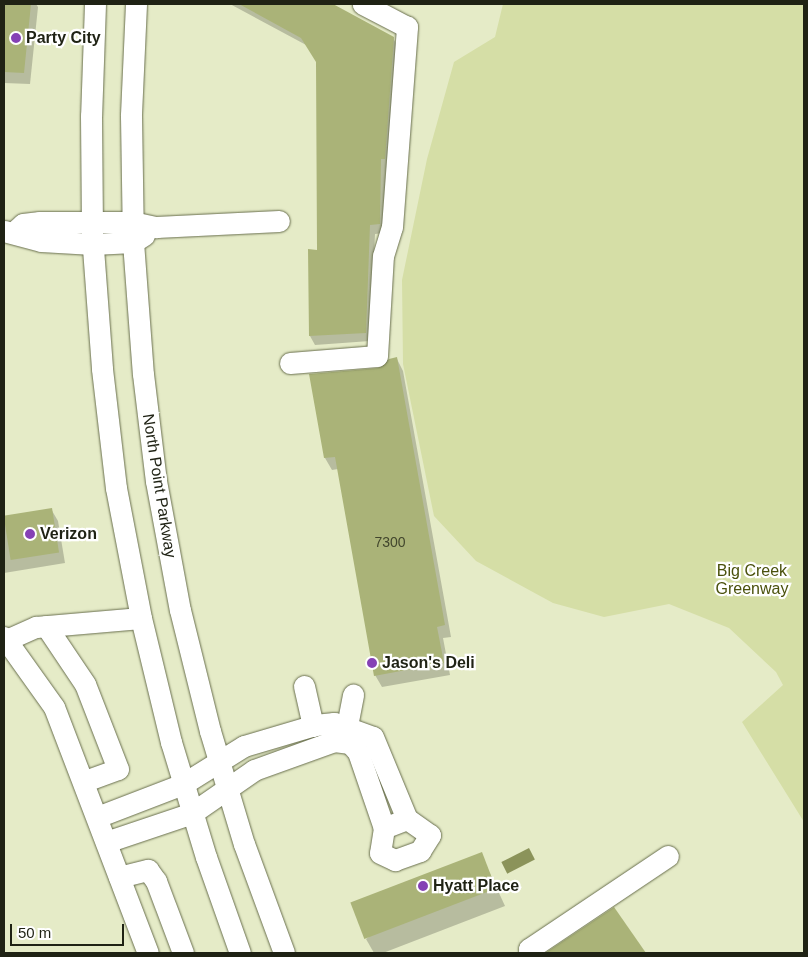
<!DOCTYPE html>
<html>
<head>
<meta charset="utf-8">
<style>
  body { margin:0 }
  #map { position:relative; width:808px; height:957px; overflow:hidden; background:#e5ebc7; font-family:Helvetica,sans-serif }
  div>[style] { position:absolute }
  .green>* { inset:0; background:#d5dea6 }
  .water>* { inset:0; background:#8b935a; transform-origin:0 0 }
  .shadow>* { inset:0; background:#0003 }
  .building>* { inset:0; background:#aab378; transform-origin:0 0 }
  .roads { filter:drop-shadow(0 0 1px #696f4e) drop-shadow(0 0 1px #696f4e) }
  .minor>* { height:21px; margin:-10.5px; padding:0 10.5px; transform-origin:10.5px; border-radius:10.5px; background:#fff }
  .dots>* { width:14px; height:14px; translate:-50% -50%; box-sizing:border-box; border:2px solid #fff; border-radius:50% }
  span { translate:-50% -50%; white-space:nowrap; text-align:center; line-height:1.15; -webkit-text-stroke:4.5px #fff; paint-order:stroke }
  .number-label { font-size:14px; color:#42462d }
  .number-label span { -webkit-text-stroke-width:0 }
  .poi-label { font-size:16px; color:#1f2214; font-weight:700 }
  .left { translate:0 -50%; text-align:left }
  .street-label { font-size:16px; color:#1f2214 }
  .park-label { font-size:16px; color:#4a510c }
  .frame { position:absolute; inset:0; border:5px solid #1f2214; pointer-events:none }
  .scale { position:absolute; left:10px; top:924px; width:114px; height:22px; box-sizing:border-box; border:2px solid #1f2214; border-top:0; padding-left:6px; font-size:15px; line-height:18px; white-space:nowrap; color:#1f2214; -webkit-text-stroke:4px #fff; paint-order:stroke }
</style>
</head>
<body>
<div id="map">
  <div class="green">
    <i style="clip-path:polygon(503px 4px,804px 4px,804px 822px,742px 722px,783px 685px,776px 672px,729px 628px,669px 604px,604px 617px,553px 603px,476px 561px,434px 516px,403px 364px,402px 280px,427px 159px,454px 62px,495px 37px)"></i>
  </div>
  <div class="water">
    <i style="left:529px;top:848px;width:13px;height:31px;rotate:63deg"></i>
  </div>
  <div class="shadow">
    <i style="clip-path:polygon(4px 4px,36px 4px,38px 7px,30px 84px,4px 83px)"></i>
    <i style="clip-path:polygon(230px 4px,330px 4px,393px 38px,398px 47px,389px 167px,386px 168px,384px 233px,375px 234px,370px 341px,315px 345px,310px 336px,309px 251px,318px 251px,317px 62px,308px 46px)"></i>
    <i style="clip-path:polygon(397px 359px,403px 371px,451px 637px,443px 638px,450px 675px,382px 687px,375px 675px,338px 469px,332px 470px,325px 458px,310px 375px,379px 370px)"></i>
    <i style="clip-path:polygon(51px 509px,58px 521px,65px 563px,4px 573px,4px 517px)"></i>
    <i style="clip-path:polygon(481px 854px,505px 906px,383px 953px,374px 953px,366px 939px)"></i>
    <i style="clip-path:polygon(614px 909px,645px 953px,549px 953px,549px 952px)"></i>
  </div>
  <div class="building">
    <i style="clip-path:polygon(4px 4px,31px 4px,24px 73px,4px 72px)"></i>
    <i style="clip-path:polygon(239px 4px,333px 4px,394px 37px,385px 159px,381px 159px,380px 224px,370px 225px,366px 333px,309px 336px,308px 249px,317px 250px,316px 62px,301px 38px)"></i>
    <i style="clip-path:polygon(397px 357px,445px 625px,437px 627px,444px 663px,374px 676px,335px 457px,324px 458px,309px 374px,378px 368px,389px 359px)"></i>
    <i style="left:52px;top:508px;width:45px;height:49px;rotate:81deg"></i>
    <i style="left:482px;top:852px;width:39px;height:141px;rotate:69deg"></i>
    <i style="clip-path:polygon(614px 907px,646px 953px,545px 953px)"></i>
  </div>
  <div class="roads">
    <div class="minor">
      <i style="left:95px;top:4px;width:112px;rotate:92deg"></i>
      <i style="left:91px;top:116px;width:119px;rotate:89.5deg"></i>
      <i style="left:92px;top:235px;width:134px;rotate:85.7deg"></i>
      <i style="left:102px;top:369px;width:120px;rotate:83.3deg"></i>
      <i style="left:116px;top:488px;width:132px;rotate:79.1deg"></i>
      <i style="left:141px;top:618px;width:128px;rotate:76.4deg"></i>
      <i style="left:171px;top:742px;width:120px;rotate:73.1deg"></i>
      <i style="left:206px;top:857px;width:102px;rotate:70.5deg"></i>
      <i style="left:136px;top:4px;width:112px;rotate:92.6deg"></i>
      <i style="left:131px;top:116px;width:126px;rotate:89.1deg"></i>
      <i style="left:133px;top:242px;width:132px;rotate:85.7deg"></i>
      <i style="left:143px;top:374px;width:108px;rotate:83.1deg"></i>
      <i style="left:156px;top:481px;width:131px;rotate:79.5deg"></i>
      <i style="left:180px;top:610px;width:125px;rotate:76.1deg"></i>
      <i style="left:210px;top:731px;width:118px;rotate:73.3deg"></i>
      <i style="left:244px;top:844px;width:116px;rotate:69.8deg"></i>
      <i style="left:4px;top:231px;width:38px;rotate:15deg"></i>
      <i style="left:41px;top:241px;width:52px;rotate:3.3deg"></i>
      <i style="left:93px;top:244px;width:40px;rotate:-2.9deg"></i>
      <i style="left:133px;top:242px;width:13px;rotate:-32deg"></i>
      <i style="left:14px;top:232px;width:12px;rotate:-42deg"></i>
      <i style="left:23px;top:224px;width:17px;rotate:-7deg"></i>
      <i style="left:40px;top:222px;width:92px"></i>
      <i style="left:132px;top:222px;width:25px;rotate:12deg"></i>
      <i style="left:156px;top:227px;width:123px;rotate:-2.8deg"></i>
      <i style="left:290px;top:363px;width:87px;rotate:-4.6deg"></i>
      <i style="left:377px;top:356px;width:100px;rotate:-86.6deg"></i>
      <i style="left:383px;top:256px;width:30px;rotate:-73deg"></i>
      <i style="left:392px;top:227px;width:201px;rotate:-85.7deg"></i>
      <i style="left:407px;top:27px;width:50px;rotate:-152.4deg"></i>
      <i style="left:46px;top:626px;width:70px;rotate:56.1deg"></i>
      <i style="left:85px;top:684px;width:91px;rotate:68.8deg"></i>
      <i style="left:118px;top:769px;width:37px;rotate:160deg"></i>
      <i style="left:4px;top:637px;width:86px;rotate:54.5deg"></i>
      <i style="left:54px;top:707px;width:263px;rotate:69.1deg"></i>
      <i style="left:4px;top:641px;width:35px;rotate:-24deg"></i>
      <i style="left:36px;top:627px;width:105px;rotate:-4.9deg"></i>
      <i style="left:304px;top:686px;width:41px;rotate:77.3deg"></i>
      <i style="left:97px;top:817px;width:92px;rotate:-21deg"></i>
      <i style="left:183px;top:784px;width:72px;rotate:-31.9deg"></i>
      <i style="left:244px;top:746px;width:74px;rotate:-16.5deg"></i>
      <i style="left:315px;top:725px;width:19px;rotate:-6deg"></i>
      <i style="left:334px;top:723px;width:41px;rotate:19.7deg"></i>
      <i style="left:373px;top:737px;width:89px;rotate:67.5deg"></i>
      <i style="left:407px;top:819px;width:25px;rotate:159deg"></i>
      <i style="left:384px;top:828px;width:80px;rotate:-108.9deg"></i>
      <i style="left:358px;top:752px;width:12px;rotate:-132deg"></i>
      <i style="left:350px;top:743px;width:16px;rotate:-173deg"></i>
      <i style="left:384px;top:828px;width:25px;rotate:99deg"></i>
      <i style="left:380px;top:853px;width:17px;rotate:25deg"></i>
      <i style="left:395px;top:860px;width:27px;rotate:-20deg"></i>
      <i style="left:420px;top:851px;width:19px;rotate:-58deg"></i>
      <i style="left:430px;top:835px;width:28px;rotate:-145deg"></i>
      <i style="left:106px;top:842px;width:91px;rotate:-18.6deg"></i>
      <i style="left:192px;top:813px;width:75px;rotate:-34.7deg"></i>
      <i style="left:254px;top:770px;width:85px;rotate:-19.9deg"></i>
      <i style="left:334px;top:741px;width:20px;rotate:-49deg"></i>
      <i style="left:347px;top:726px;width:32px;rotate:-79deg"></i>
      <i style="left:119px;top:877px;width:30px;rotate:-14deg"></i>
      <i style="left:148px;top:870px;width:14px;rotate:54deg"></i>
      <i style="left:156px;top:881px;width:77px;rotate:69.4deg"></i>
      <i style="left:532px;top:953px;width:5px;rotate:-127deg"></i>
      <i style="left:529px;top:949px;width:167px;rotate:-33.8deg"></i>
    </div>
  </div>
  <div class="dots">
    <i style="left:16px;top:38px;background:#8541b5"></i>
    <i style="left:30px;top:534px;background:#8541b5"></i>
    <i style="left:372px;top:663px;background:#8541b5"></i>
    <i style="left:423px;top:886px;background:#8541b5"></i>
  </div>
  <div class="number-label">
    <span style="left:390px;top:542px">7300</span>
  </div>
  <div class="poi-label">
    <span class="left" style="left:26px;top:38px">Party City</span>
    <span class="left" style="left:40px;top:534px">Verizon</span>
    <span class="left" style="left:382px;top:663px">Jason's Deli</span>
    <span class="left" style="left:433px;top:886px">Hyatt Place</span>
  </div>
  <div class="street-label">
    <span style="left:159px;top:486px;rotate:81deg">North Point Parkway</span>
  </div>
  <div class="park-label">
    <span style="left:752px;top:580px">Big Creek<br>Greenway</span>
  </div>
  <div class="frame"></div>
  <div class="scale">50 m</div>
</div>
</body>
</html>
